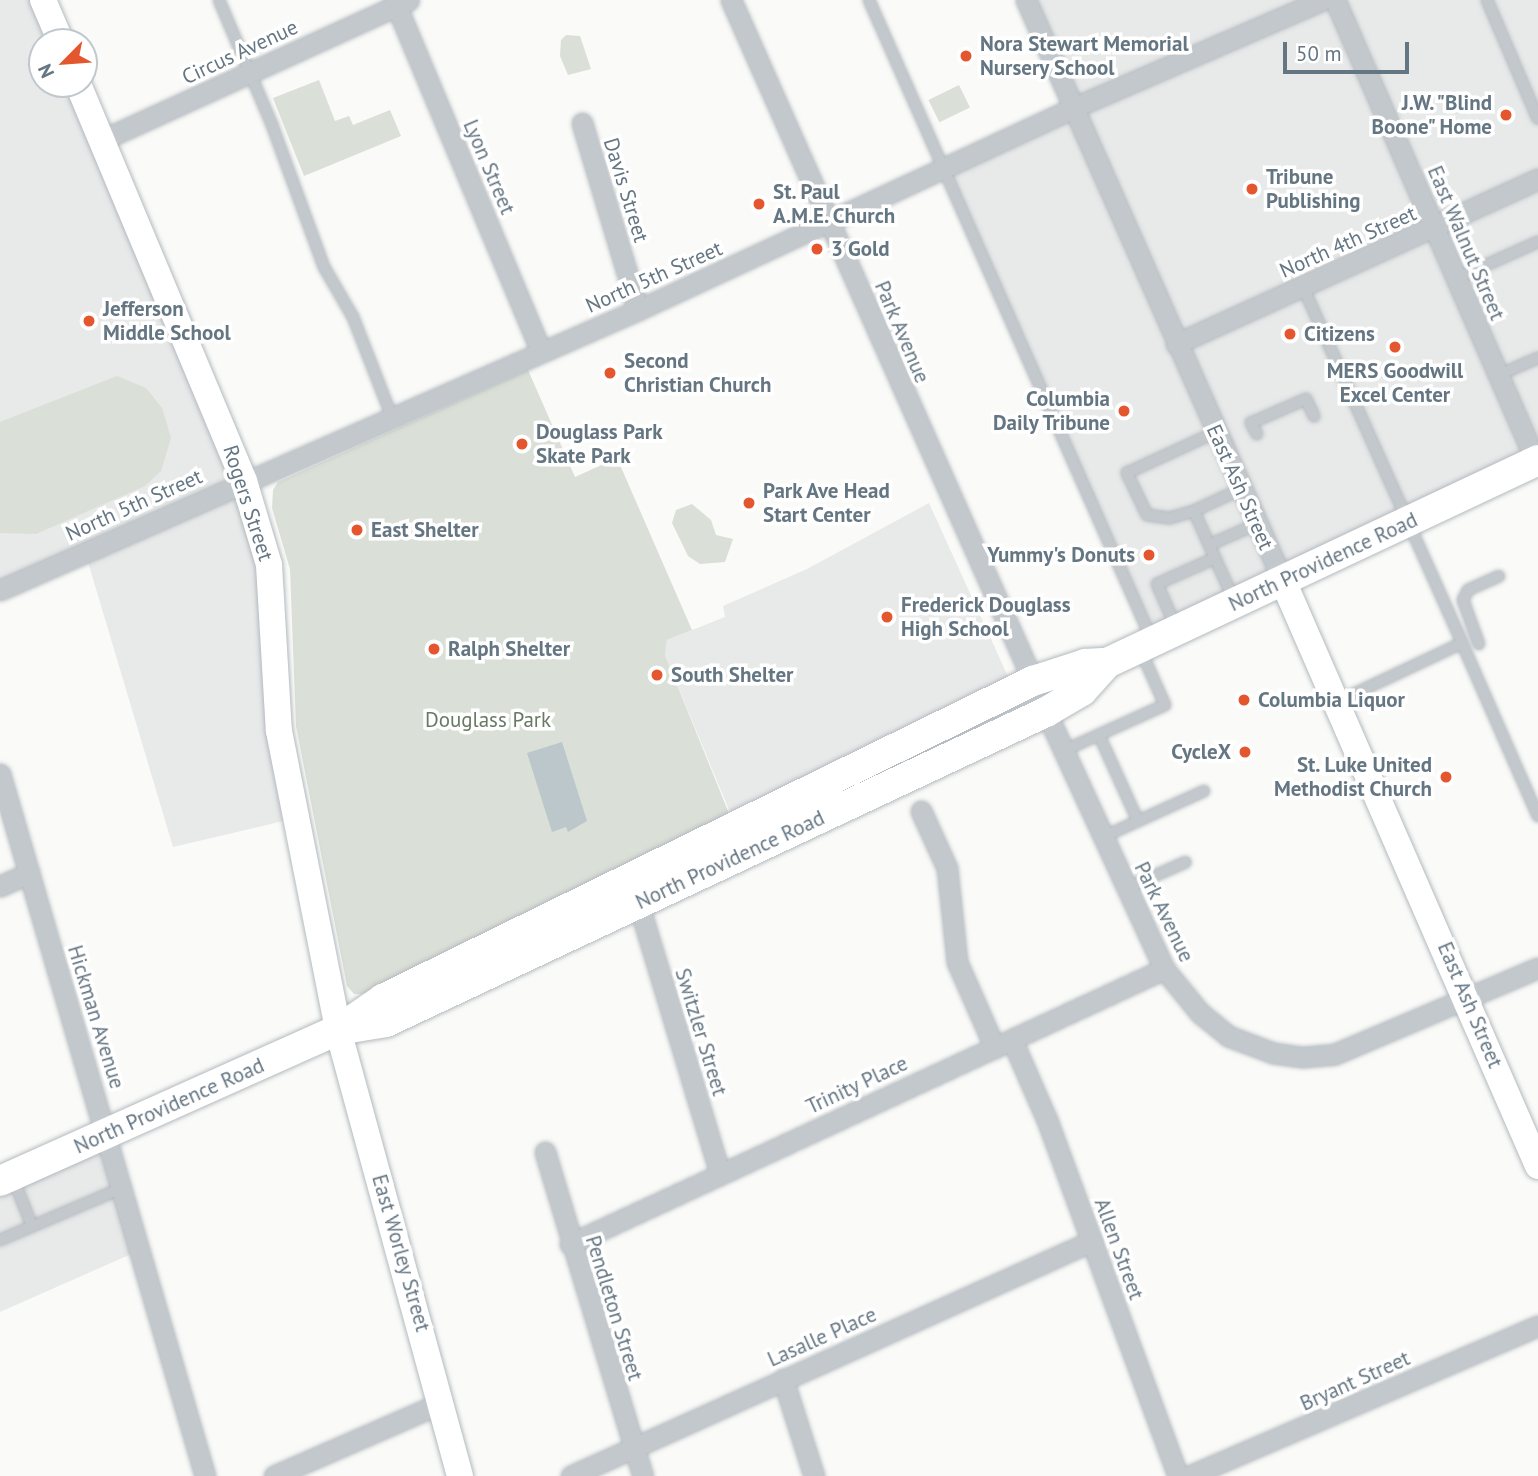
<!DOCTYPE html>
<html>
<head>
<meta charset="utf-8">
<style>
	body { margin:0 }
	#map { position:relative; width:1538px; height:1476px; overflow:hidden; background:#fafaf8; font-family:"PT Sans",sans-serif }
	div>[style] { position:absolute }
	.built>* { inset:0; background:#e8e9e9 }
	.green>* { inset:0; background:#dadfd7; transform-origin:0 0 }
	.water>* { inset:0; background:#bbc7cb }
	.roads { filter:drop-shadow(0 0 2px #b3babf) drop-shadow(0 0 2px #b3babf) }
	.lane>* { height:10px; margin:-5px; padding:0 5px; transform-origin:5px; border-radius:5px; background:#c3c8cc }
	.street>* { height:19px; margin:-9.5px; padding:0 9.5px; transform-origin:9.5px; border-radius:9.5px; background:#c3c8cc }
	.secondary>* { height:26px; margin:-13px; padding:0 13px; transform-origin:13px; border-radius:13px; background:#fff }
	.primary>* { height:30px; margin:-15px; padding:0 15px; transform-origin:15px; border-radius:15px; background:#fff }
	.dots>* { width:19px; height:19px; translate:-50% -50%; box-sizing:border-box; border:4px solid #fff; border-radius:50% }
	span { translate:-50% -50%; white-space:nowrap; text-align:center; line-height:1.15; -webkit-text-stroke:7px #fff; paint-order:stroke }
	.poi-label { font-size:21px; color:#657683; font-weight:700 }
	.left { translate:0 -50%; text-align:left }
	.right { translate:-100% -50%; text-align:right }
	.street-label { font-size:21px; color:#657683 }
	.park-label { font-size:21px; color:#687a64 }
	.north { position:absolute; left:28px; top:28px; width:70px; height:70px; box-sizing:border-box; background:#fff; border:2px solid #c1c8cd; border-radius:50%; rotate:245deg; font-size:19px; font-weight:700; line-height:28px; text-align:center; color:#657683 }
	.north::after { content:''; display:block; margin:auto; width:24px; height:32px; background:#e4572e; clip-path:polygon(50% 0,100% 100%,50% 72%,0 100%) }
	.scale { position:absolute; left:1283px; top:42px; width:126px; height:32px; box-sizing:border-box; border:4px solid #657683; border-top:0; padding-left:9px; font-size:21px; line-height:24px; white-space:nowrap; color:#657683; -webkit-text-stroke:5px #fff; paint-order:stroke }
</style>
</head>
<body>
<div id="map">
	<div class="built">
		<i style="clip-path:polygon(0 0,43px 0,61px 42px,42px 42px,42px 84px,78px 84px,244px 481px,296px 818px,173px 847px,85px 552px,0 584px)"></i>
		<i style="clip-path:polygon(1026px 0,1538px 0,1538px 460px,1153px 642px,944px 171px,1073px 108px)"></i>
		<i style="clip-path:polygon(929px 503px,1021px 705px,741px 839px,665px 655px,667px 640px,725px 617px,723px 606px,807px 569px)"></i>
		<i style="clip-path:polygon(106px 1134px,138px 1251px,0 1312px,0 1179px)"></i>
	</div>
	<div class="green">
		<i style="clip-path:polygon(566px 35px,580px 36px,591px 69px,568px 75px,560px 56px,561px 40px)"></i>
		<i style="clip-path:polygon(319px 80px,335px 121px,349px 116px,353px 125px,390px 110px,401px 136px,304px 176px,273px 98px)"></i>
		<i style="left:959px;top:85px;width:25px;height:34px;rotate:64deg"></i>
		<i style="clip-path:polygon(528px 370px,575px 477px,617px 458px,692px 630px,667px 640px,665px 655px,730px 816px,362px 994px,354px 994px,347px 986px,296px 726px,290px 569px,272px 508px,273px 490px,278px 482px)"></i>
		<i style="clip-path:polygon(117px 376px,146px 388px,162px 408px,171px 438px,161px 471px,145px 486px,36px 534px,0 533px,0 422px)"></i>
		<i style="clip-path:polygon(692px 504px,711px 520px,716px 535px,733px 539px,725px 562px,700px 564px,688px 556px,672px 523px,676px 510px)"></i>
	</div>
	<div class="water">
		<i style="clip-path:polygon(562px 742px,587px 821px,568px 832px,566px 827px,552px 832px,527px 753px)"></i>
	</div>
	<div class="roads">
		<div class="lane">
			<i style="left:219px;top:0;width:136px;rotate:67deg"></i>
			<i style="left:272px;top:125px;width:151px;rotate:69.9deg"></i>
			<i style="left:324px;top:267px;width:58px;rotate:59.9deg"></i>
			<i style="left:353px;top:317px;width:107px;rotate:68.7deg"></i>
			<i style="left:869px;top:0;width:700px;rotate:66.15deg"></i>
			<i style="left:1487px;top:0;width:129px;rotate:66.8deg"></i>
			<i style="left:1457px;top:278px;width:89px;rotate:-24deg"></i>
			<i style="left:1303px;top:287px;width:390px;rotate:65.9deg"></i>
			<i style="left:1499px;top:375px;width:43px;rotate:-23.6deg"></i>
			<i style="left:1257px;top:434px;width:13px;rotate:-119deg"></i>
			<i style="left:1251px;top:423px;width:60px;rotate:-23.6deg"></i>
			<i style="left:1306px;top:399px;width:19px;rotate:65deg"></i>
			<i style="left:1194px;top:511px;width:26px;rotate:164deg"></i>
			<i style="left:1169px;top:518px;width:22px;rotate:-172deg"></i>
			<i style="left:1147px;top:515px;width:47px;rotate:-115.5deg"></i>
			<i style="left:1127px;top:473px;width:98px;rotate:-24.7deg"></i>
			<i style="left:1209px;top:545px;width:52px;rotate:-23.6deg"></i>
			<i style="left:1215px;top:558px;width:51px;rotate:-114.1deg"></i>
			<i style="left:1194px;top:511px;width:52px;rotate:-25.1deg"></i>
			<i style="left:1176px;top:627px;width:47px;rotate:-113.8deg"></i>
			<i style="left:1157px;top:584px;width:64px;rotate:-24.1deg"></i>
			<i style="left:1215px;top:558px;width:46px;rotate:65.7deg"></i>
			<i style="left:1479px;top:644px;width:47px;rotate:-110deg"></i>
			<i style="left:1463px;top:600px;width:11px;rotate:-63deg"></i>
			<i style="left:1468px;top:590px;width:34px;rotate:-24deg"></i>
			<i style="left:1339px;top:701px;width:136px;rotate:-25.2deg"></i>
			<i style="left:1462px;top:643px;width:189px;rotate:66.3deg"></i>
			<i style="left:1099px;top:735px;width:94px;rotate:65.6deg"></i>
			<i style="left:1063px;top:751px;width:112px;rotate:-24.3deg"></i>
			<i style="left:1165px;top:705px;width:59px;rotate:-114deg"></i>
			<i style="left:1103px;top:837px;width:111px;rotate:-24.5deg"></i>
			<i style="left:1127px;top:888px;width:64px;rotate:-23.8deg"></i>
			<i style="left:13px;top:1178px;width:52px;rotate:68.4deg"></i>
			<i style="left:0;top:1240px;width:133px;rotate:-23.1deg"></i>
		</div>
		<div class="street">
			<i style="left:394px;top:0;width:381px;rotate:67.3deg"></i>
			<i style="left:731px;top:0;width:745px;rotate:66.08deg"></i>
			<i style="left:1026px;top:0;width:635px;rotate:66.14deg"></i>
			<i style="left:1335px;top:0;width:508px;rotate:66.46deg"></i>
			<i style="left:582px;top:123px;width:195px;rotate:73.3deg"></i>
			<i style="left:102px;top:140px;width:337px;rotate:-24.5deg"></i>
			<i style="left:1176px;top:344px;width:398px;rotate:-24.5deg"></i>
			<i style="left:0;top:590px;width:697px;rotate:-23.7deg"></i>
			<i style="left:638px;top:310px;width:480px;rotate:-24.9deg"></i>
			<i style="left:1073px;top:108px;width:271px;rotate:-23.4deg"></i>
			<i style="left:1046px;top:712px;width:283px;rotate:65.3deg"></i>
			<i style="left:1164px;top:969px;width:57px;rotate:50.7deg"></i>
			<i style="left:1200px;top:1013px;width:36px;rotate:39deg"></i>
			<i style="left:1228px;top:1036px;width:48px;rotate:20.7deg"></i>
			<i style="left:1273px;top:1053px;width:30px;rotate:8deg"></i>
			<i style="left:1303px;top:1057px;width:32px;rotate:-5deg"></i>
			<i style="left:1335px;top:1054px;width:220px;rotate:-23deg"></i>
			<i style="left:0;top:774px;width:731px;rotate:73.72deg"></i>
			<i style="left:921px;top:811px;width:63px;rotate:65.5deg"></i>
			<i style="left:947px;top:868px;width:95px;rotate:83.9deg"></i>
			<i style="left:957px;top:962px;width:94px;rotate:66.2deg"></i>
			<i style="left:0;top:886px;width:32px;rotate:-24deg"></i>
			<i style="left:638px;top:902px;width:284px;rotate:73.2deg"></i>
			<i style="left:1012px;top:1040px;width:87px;rotate:66.4deg"></i>
			<i style="left:1047px;top:1120px;width:379px;rotate:69.8deg"></i>
			<i style="left:545px;top:1152px;width:338px;rotate:73.2deg"></i>
			<i style="left:570px;top:1244px;width:655px;rotate:-24.84deg"></i>
			<i style="left:783px;top:1379px;width:102px;rotate:72.3deg"></i>
			<i style="left:274px;top:1476px;width:184px;rotate:-23.6deg"></i>
			<i style="left:571px;top:1476px;width:572px;rotate:-24.28deg"></i>
			<i style="left:1189px;top:1476px;width:380px;rotate:-23.3deg"></i>
		</div>
		<div class="secondary">
			<i style="left:43px;top:0;width:46px;rotate:66.8deg"></i>
			<i style="left:78px;top:84px;width:430px;rotate:67.3deg"></i>
			<i style="left:244px;top:481px;width:88px;rotate:73.4deg"></i>
			<i style="left:269px;top:565px;width:166px;rotate:86.6deg"></i>
			<i style="left:279px;top:731px;width:305px;rotate:78.8deg"></i>
			<i style="left:338px;top:1030px;width:462px;rotate:74.7deg"></i>
			<i style="left:1283px;top:581px;width:638px;rotate:66.45deg"></i>
		</div>
		<div class="primary">
			<i style="left:338px;top:1030px;width:49px;rotate:-9.5deg"></i>
			<i style="left:386px;top:1022px;width:729px;rotate:-25.16deg"></i>
			<i style="left:1046px;top:712px;width:42px;rotate:-30.3deg"></i>
			<i style="left:1082px;top:691px;width:38px;rotate:-48deg"></i>
			<i style="left:1107px;top:663px;width:476px;rotate:-25.2deg"></i>
			<i style="left:0;top:1181px;width:370px;rotate:-24.1deg"></i>
			<i style="left:338px;top:1030px;width:55px;rotate:-34.6deg"></i>
			<i style="left:383px;top:999px;width:724px;rotate:-26.07deg"></i>
			<i style="left:1033px;top:681px;width:55px;rotate:-18.1deg"></i>
			<i style="left:1085px;top:664px;width:22px;rotate:-3deg"></i>
		</div>
	</div>
	<div class="dots">
		<i style="left:966px;top:56px;background:#e4572e"></i>
		<i style="left:1506px;top:115px;background:#e4572e"></i>
		<i style="left:1252px;top:189px;background:#e4572e"></i>
		<i style="left:759px;top:204px;background:#e4572e"></i>
		<i style="left:817px;top:249px;background:#e4572e"></i>
		<i style="left:89px;top:321px;background:#e4572e"></i>
		<i style="left:1290px;top:334px;background:#e4572e"></i>
		<i style="left:1395px;top:347px;background:#e4572e"></i>
		<i style="left:610px;top:373px;background:#e4572e"></i>
		<i style="left:1124px;top:411px;background:#e4572e"></i>
		<i style="left:522px;top:444px;background:#e4572e"></i>
		<i style="left:749px;top:503px;background:#e4572e"></i>
		<i style="left:357px;top:530px;background:#e4572e"></i>
		<i style="left:1149px;top:555px;background:#e4572e"></i>
		<i style="left:887px;top:617px;background:#e4572e"></i>
		<i style="left:434px;top:649px;background:#e4572e"></i>
		<i style="left:657px;top:675px;background:#e4572e"></i>
		<i style="left:1244px;top:700px;background:#e4572e"></i>
		<i style="left:1245px;top:752px;background:#e4572e"></i>
		<i style="left:1446px;top:777px;background:#e4572e"></i>
	</div>
	<div class="poi-label">
		<span class="left" style="left:980px;top:56px">Nora Stewart Memorial<br>Nursery School</span>
		<span class="right" style="left:1492px;top:115px">J.W. "Blind<br>Boone" Home</span>
		<span class="left" style="left:1266px;top:189px">Tribune<br>Publishing</span>
		<span class="left" style="left:773px;top:204px">St. Paul<br>A.M.E. Church</span>
		<span class="left" style="left:831px;top:249px">3 Gold</span>
		<span class="left" style="left:103px;top:321px">Jefferson<br>Middle School</span>
		<span class="left" style="left:1304px;top:334px">Citizens</span>
		<span class="left" style="left:624px;top:373px">Second<br>Christian Church</span>
		<span style="left:1395px;top:383px">MERS Goodwill<br>Excel Center</span>
		<span class="right" style="left:1110px;top:411px">Columbia<br>Daily Tribune</span>
		<span class="left" style="left:536px;top:444px">Douglass Park<br>Skate Park</span>
		<span class="left" style="left:763px;top:503px">Park Ave Head<br>Start Center</span>
		<span class="left" style="left:371px;top:530px">East Shelter</span>
		<span class="right" style="left:1135px;top:555px">Yummy's Donuts</span>
		<span class="left" style="left:901px;top:617px">Frederick Douglass<br>High School</span>
		<span class="left" style="left:448px;top:649px">Ralph Shelter</span>
		<span class="left" style="left:671px;top:675px">South Shelter</span>
		<span class="left" style="left:1258px;top:700px">Columbia Liquor</span>
		<span class="right" style="left:1231px;top:752px">CycleX</span>
		<span class="right" style="left:1432px;top:777px">St. Luke United<br>Methodist Church</span>
	</div>
	<div class="street-label">
		<span style="left:240px;top:52px;rotate:-25deg">Circus Avenue</span>
		<span style="left:489px;top:167px;rotate:67deg">Lyon Street</span>
		<span style="left:626px;top:190px;rotate:73deg">Davis Street</span>
		<span style="left:1348px;top:242px;rotate:-24deg">North 4th Street</span>
		<span style="left:1466px;top:243px;rotate:67deg">East Walnut Street</span>
		<span style="left:654px;top:277px;rotate:-24deg">North 5th Street</span>
		<span style="left:902px;top:332px;rotate:67deg">Park Avenue</span>
		<span style="left:1240px;top:487px;rotate:66deg">East Ash Street</span>
		<span style="left:248px;top:503px;rotate:72deg">Rogers Street</span>
		<span style="left:134px;top:505px;rotate:-24deg">North 5th Street</span>
		<span style="left:1323px;top:562px;rotate:-25deg">North Providence Road</span>
		<span style="left:730px;top:860px;rotate:-25deg">North Providence Road</span>
		<span style="left:1164px;top:912px;rotate:64deg">Park Avenue</span>
		<span style="left:1470px;top:1005px;rotate:67deg">East Ash Street</span>
		<span style="left:96px;top:1017px;rotate:73deg">Hickman Avenue</span>
		<span style="left:701px;top:1032px;rotate:73deg">Switzler Street</span>
		<span style="left:857px;top:1085px;rotate:-25deg">Trinity Place</span>
		<span style="left:169px;top:1106px;rotate:-24deg">North Providence Road</span>
		<span style="left:1119px;top:1249px;rotate:70deg">Allen Street</span>
		<span style="left:401px;top:1253px;rotate:74deg">East Worley Street</span>
		<span style="left:614px;top:1308px;rotate:73deg">Pendleton Street</span>
		<span style="left:822px;top:1337px;rotate:-24deg">Lasalle Place</span>
		<span style="left:1355px;top:1381px;rotate:-24deg">Bryant Street</span>
	</div>
	<div class="park-label">
		<span style="left:488px;top:720px">Douglass Park</span>
	</div>
	<div class="north">N</div>
	<div class="scale">50 m</div>
</div>
</body>
</html>
